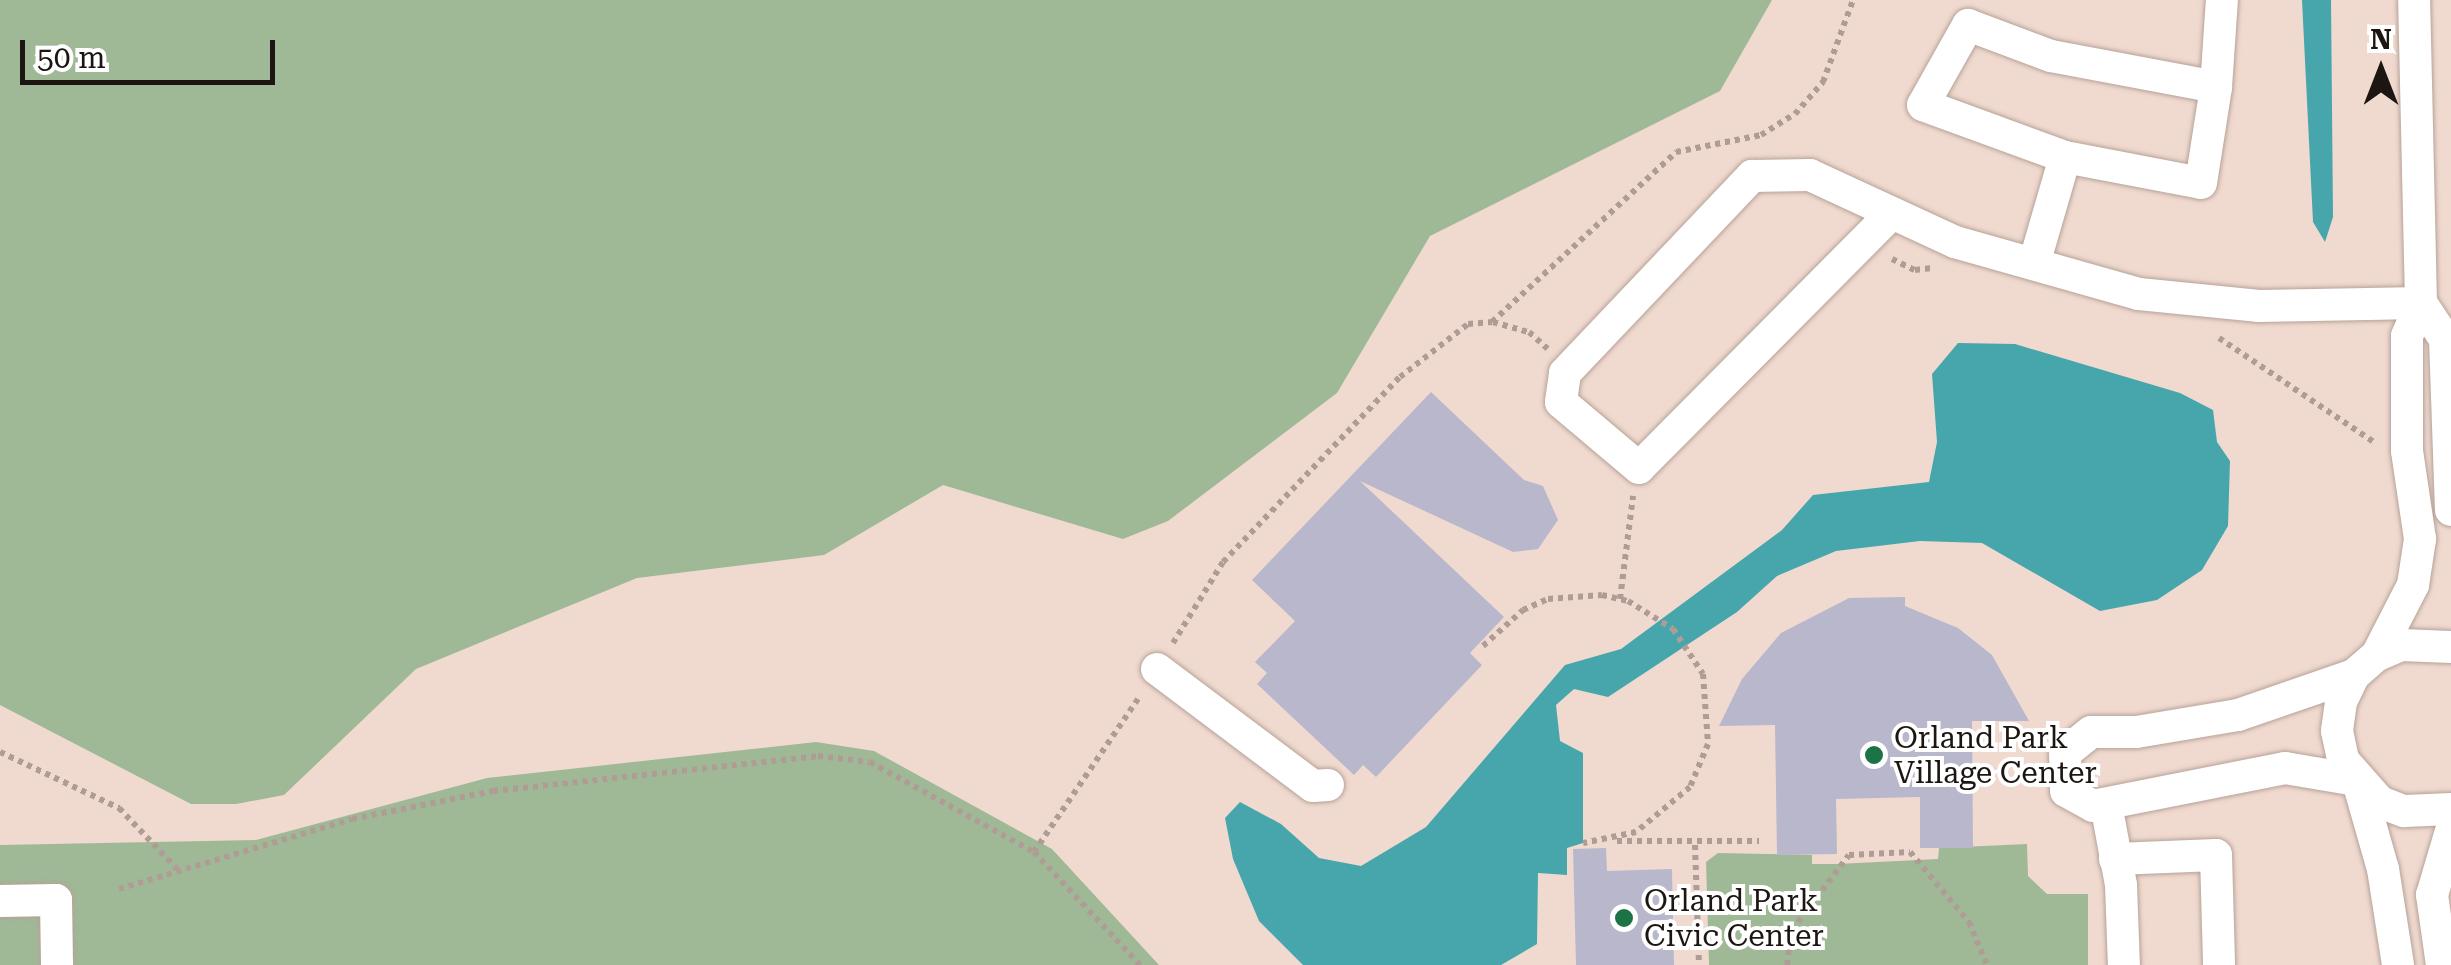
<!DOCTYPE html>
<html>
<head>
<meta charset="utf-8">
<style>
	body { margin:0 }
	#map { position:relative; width:2451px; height:965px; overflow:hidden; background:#f0dacf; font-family:"Roboto Serif",serif }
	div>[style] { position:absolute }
	.green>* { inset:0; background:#9fb997 }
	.water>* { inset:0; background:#47a5ac }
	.building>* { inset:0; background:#b9b7cb }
	.path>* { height:6px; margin-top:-3px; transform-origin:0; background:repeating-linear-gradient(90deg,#af9d95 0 5px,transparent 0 10px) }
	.roads { filter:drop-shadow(0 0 2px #b7a298) drop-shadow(0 0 2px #b7a298) }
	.minor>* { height:32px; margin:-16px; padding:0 16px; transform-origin:16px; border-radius:16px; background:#fff }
	.dots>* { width:28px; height:28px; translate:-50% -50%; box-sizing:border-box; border:5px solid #fff; border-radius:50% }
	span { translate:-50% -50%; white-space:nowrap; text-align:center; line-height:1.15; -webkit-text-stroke:8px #fff; paint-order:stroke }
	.poi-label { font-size:30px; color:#1c1511 }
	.left { translate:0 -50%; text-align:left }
	.north { position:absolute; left:2331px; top:20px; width:100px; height:100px; -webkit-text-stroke:8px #fff; paint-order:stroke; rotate:0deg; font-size:28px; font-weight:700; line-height:40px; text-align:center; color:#1c1511 }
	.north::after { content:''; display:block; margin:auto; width:35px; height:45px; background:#1c1511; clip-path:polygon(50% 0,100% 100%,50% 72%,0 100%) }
	.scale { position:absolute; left:20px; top:40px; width:255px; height:45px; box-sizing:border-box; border:5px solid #1c1511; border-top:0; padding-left:12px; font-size:30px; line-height:35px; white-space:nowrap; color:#1c1511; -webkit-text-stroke:8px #fff; paint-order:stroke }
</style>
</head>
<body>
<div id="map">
	<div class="green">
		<i style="clip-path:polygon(0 0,1772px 0,1720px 91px,1430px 236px,1337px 393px,1168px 521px,1123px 539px,943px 485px,824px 555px,637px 578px,416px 669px,284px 795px,236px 804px,191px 804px,0 705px)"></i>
		<i style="clip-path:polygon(816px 742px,874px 751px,1052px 849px,1159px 965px,0 965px,0 845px,256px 840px,487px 778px)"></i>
		<i style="clip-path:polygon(2027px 844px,2028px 876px,2047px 894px,2088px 894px,2088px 965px,1709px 965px,1706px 862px,1718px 853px,1812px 855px,1812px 864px,1837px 864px,1938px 859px,1939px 848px)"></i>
	</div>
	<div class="water">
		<i style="clip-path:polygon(2302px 0,2331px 0,2333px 217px,2325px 242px,2313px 222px)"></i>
		<i style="clip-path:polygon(1958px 343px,2015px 344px,2180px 393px,2213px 410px,2217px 442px,2230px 461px,2228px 526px,2202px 570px,2157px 600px,2100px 611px,1982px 543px,1920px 541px,1836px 551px,1777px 576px,1737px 612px,1608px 697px,1574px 689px,1556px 705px,1560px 741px,1583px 753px,1583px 843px,1567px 848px,1567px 875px,1538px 873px,1537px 944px,1501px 965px,1303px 965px,1259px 921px,1233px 859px,1225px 818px,1240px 802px,1281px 824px,1319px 858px,1361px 866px,1426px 827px,1565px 665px,1621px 649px,1782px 530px,1813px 495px,1929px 482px,1937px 442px,1932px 374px)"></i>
	</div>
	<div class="building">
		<i style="clip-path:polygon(1431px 392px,1524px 480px,1543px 486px,1558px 520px,1538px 549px,1513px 552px,1360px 481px,1504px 617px,1470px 653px,1482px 665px,1376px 777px,1363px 765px,1354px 775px,1257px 684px,1267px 673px,1255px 662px,1295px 621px,1252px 580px)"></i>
		<i style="clip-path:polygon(1905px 597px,1905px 606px,1958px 628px,1992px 655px,2029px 721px,1972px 721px,1973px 848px,1920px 848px,1920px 797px,1836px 799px,1837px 854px,1777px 855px,1775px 725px,1719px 726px,1742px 679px,1781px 633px,1849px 598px)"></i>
		<i style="clip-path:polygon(1606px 848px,1607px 871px,1672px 869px,1674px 965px,1576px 965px,1573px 849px)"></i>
	</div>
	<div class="path">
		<i style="left:1892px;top:259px;width:25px;rotate:26deg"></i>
		<i style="left:1915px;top:270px;width:17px;rotate:-7deg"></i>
		<i style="left:1493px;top:322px;width:37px;rotate:16deg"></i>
		<i style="left:1529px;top:332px;width:25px;rotate:42deg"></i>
		<i style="left:2219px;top:338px;width:187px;rotate:33.9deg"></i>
		<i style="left:1620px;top:599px;width:104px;rotate:-82.8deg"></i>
		<i style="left:1173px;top:643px;width:95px;rotate:-58.3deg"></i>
		<i style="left:1223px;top:562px;width:256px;rotate:-46.3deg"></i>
		<i style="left:1400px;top:377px;width:86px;rotate:-37.9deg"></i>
		<i style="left:1468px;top:324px;width:24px;rotate:-5deg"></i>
		<i style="left:1492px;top:322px;width:251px;rotate:-42.7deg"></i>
		<i style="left:1676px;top:152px;width:87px;rotate:-11.3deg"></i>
		<i style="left:1761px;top:135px;width:40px;rotate:-32deg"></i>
		<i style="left:1795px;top:114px;width:43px;rotate:-48.8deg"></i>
		<i style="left:1823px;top:82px;width:87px;rotate:-69.9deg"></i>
		<i style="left:1483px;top:646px;width:54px;rotate:-42deg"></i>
		<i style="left:1523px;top:610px;width:27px;rotate:-24deg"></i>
		<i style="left:1548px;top:599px;width:54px;rotate:-4.2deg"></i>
		<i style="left:1602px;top:595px;width:27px;rotate:13deg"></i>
		<i style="left:1628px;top:601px;width:53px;rotate:31.9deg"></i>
		<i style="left:1673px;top:629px;width:54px;rotate:56.3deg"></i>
		<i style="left:1703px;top:674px;width:70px;rotate:85.9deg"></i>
		<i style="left:1708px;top:744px;width:47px;rotate:112.7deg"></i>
		<i style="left:1690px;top:787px;width:70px;rotate:140.2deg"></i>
		<i style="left:1636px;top:832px;width:54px;rotate:168.3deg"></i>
		<i style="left:0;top:752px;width:132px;rotate:25.2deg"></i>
		<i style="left:119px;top:808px;width:84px;rotate:46.4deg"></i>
		<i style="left:1617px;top:841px;width:142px"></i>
		<i style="left:1695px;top:845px;width:120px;rotate:88.1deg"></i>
		<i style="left:1034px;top:852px;width:189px;rotate:-55.8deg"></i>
		<i style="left:119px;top:889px;width:243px;rotate:-16.7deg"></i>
		<i style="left:352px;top:819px;width:144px;rotate:-11.2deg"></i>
		<i style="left:493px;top:791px;width:327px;rotate:-6.1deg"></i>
		<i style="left:818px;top:756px;width:52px;rotate:6.6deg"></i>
		<i style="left:870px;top:762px;width:187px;rotate:28.8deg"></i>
		<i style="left:1034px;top:852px;width:155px;rotate:46.8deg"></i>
		<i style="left:1787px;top:965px;width:35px;rotate:-82deg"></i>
		<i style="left:1792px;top:930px;width:94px;rotate:-52.8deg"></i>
		<i style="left:1849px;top:855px;width:61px;rotate:-2.8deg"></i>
		<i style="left:1910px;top:852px;width:92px;rotate:49.9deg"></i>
		<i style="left:1969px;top:922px;width:47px;rotate:67.3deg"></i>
	</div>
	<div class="roads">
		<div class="minor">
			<i style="left:2065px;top:157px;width:138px;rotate:10.8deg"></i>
			<i style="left:2201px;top:183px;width:97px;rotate:-81.1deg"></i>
			<i style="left:1892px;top:213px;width:359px;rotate:134.8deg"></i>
			<i style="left:1639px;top:468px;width:102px;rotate:-139.8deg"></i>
			<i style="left:1561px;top:402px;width:29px;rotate:-82deg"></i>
			<i style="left:1565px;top:373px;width:272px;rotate:-46.5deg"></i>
			<i style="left:1752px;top:176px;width:58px;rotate:-1deg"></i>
			<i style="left:1810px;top:175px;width:160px;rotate:24.8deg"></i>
			<i style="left:1955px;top:242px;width:191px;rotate:15.8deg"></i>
			<i style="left:2139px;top:294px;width:121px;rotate:5.7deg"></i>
			<i style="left:2259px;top:306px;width:162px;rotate:-1.1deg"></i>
			<i style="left:2034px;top:264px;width:111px;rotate:-73.8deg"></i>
			<i style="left:2065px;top:157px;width:151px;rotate:-159.9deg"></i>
			<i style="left:1923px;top:105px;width:92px;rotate:-60.6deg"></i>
			<i style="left:1968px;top:25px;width:89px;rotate:20.5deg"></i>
			<i style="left:2051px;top:56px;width:168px;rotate:10.6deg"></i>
			<i style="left:2216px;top:87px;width:87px;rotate:-86.1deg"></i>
			<i style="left:2421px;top:303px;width:43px;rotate:56.3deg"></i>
			<i style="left:2445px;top:339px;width:171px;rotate:88deg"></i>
			<i style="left:2451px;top:647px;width:50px;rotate:-177.7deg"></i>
			<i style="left:2401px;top:645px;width:26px;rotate:157deg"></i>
			<i style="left:2377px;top:655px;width:30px;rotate:139deg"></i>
			<i style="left:2354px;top:675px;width:30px;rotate:116deg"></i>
			<i style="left:2341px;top:702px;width:29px;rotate:98deg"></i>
			<i style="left:2337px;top:731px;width:30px;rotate:78deg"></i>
			<i style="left:2343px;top:760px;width:56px;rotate:48.6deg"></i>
			<i style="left:2380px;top:802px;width:26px;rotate:21deg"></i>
			<i style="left:2404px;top:811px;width:47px;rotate:-2.4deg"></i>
			<i style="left:2377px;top:655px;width:79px;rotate:-62.8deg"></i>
			<i style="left:2413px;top:585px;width:47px;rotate:-81.3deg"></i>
			<i style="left:2420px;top:539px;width:89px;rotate:-98.4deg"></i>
			<i style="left:2407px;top:451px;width:115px;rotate:-90deg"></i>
			<i style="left:2407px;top:336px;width:36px;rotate:-67deg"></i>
			<i style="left:2421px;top:303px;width:303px;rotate:-91.3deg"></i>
			<i style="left:1157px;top:669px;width:195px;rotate:36.9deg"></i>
			<i style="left:1313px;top:786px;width:15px;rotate:-4deg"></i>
			<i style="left:2354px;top:675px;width:123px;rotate:161deg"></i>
			<i style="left:2238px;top:715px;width:103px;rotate:170.5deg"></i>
			<i style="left:2136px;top:732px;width:45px;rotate:180deg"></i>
			<i style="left:2091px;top:732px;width:33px;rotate:141deg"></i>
			<i style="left:2065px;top:753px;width:38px;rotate:88deg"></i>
			<i style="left:2066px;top:791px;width:31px;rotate:29deg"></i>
			<i style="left:2093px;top:806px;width:196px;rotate:-11.2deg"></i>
			<i style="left:2285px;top:768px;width:72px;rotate:9.6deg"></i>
			<i style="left:2359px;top:785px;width:87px;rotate:74.1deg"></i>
			<i style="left:2383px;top:869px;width:97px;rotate:81.1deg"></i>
			<i style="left:2106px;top:804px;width:82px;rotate:79.5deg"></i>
			<i style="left:2121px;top:885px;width:80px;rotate:87.9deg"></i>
			<i style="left:2115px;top:859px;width:101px;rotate:-2.3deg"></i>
			<i style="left:2216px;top:855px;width:110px;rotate:88.4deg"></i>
			<i style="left:0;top:901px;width:56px;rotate:-1deg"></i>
			<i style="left:56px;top:900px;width:65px;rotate:89.1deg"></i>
			<i style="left:2442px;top:965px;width:71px;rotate:-98.1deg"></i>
			<i style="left:2432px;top:895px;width:67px;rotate:-73.5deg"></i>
		</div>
	</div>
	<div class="dots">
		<i style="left:1874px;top:755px;background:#1c7346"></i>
		<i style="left:1624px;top:918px;background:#1c7346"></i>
	</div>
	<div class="poi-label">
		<span class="left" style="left:1894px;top:755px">Orland Park<br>Village Center</span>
		<span class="left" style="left:1644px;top:918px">Orland Park<br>Civic Center</span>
	</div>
	<div class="north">N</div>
	<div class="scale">50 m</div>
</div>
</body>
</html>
